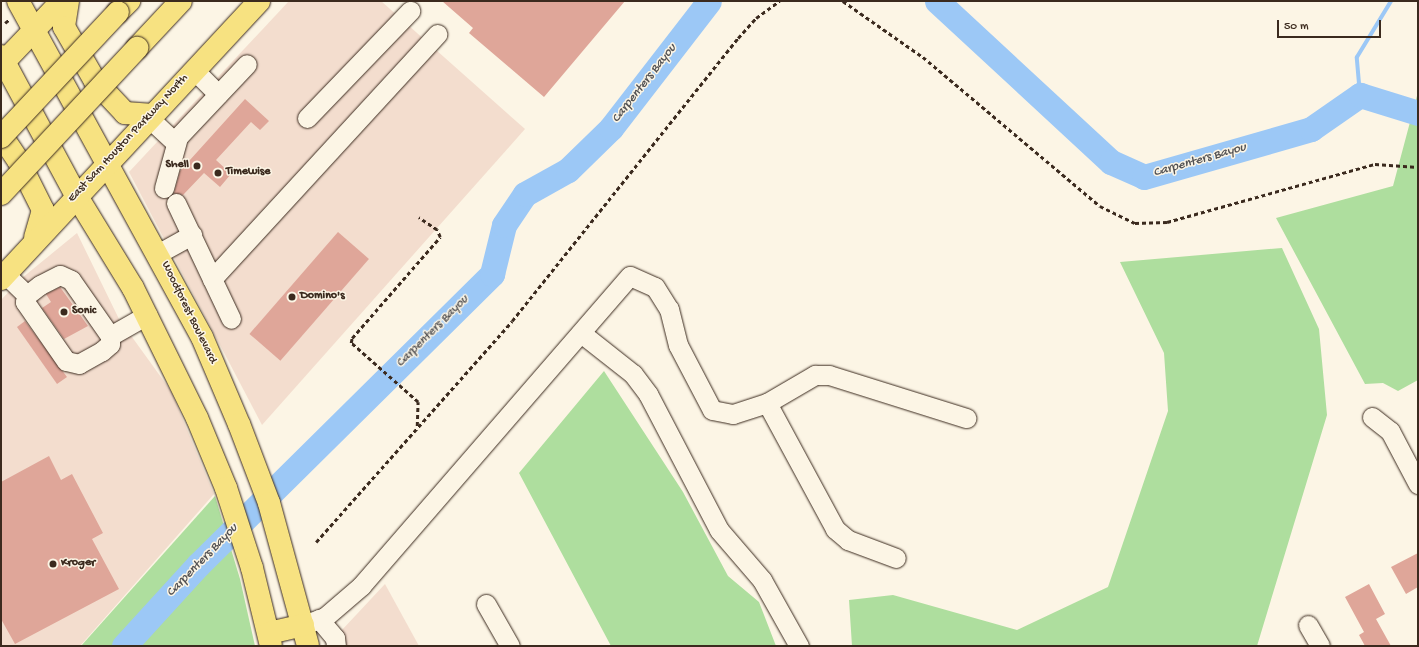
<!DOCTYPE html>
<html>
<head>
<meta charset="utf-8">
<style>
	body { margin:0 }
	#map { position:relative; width:1419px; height:647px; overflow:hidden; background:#fcf5e5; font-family:"Gochi Hand",sans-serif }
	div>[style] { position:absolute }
	.built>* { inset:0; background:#f3ddce }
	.green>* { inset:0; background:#aede9e }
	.stream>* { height:4px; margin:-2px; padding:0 2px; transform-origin:2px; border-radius:2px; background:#9cc8f6 }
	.river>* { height:25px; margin:-12.5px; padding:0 12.5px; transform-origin:12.5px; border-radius:12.5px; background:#9cc8f6 }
	.building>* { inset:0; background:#dfa699; transform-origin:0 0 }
	.path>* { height:2.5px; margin-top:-1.25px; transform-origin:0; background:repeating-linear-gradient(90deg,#3b2a1e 0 4px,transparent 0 7px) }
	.roads { filter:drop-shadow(0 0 1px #3b2a1e) drop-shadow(0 0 1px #3b2a1e) }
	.minor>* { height:19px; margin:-9.5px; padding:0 9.5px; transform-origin:9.5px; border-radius:9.5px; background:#fcf5e5 }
	.major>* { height:22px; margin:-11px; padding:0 11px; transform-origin:11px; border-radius:11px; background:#f7e281 }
	.highway>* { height:22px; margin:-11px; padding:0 11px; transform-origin:11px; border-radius:11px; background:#f7e281 }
	.bridges { filter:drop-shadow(0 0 1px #3b2a1e) drop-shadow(0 0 1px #3b2a1e) }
	.highway-bridge>* { height:22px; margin:-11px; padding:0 11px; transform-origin:11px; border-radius:11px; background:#f7e281 }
	.dots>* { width:11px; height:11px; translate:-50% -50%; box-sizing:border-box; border:2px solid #fcf5e5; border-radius:50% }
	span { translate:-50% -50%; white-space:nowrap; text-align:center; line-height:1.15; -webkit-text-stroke:3px #fcf5e5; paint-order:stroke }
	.street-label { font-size:12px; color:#3b2a1e }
	.poi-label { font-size:12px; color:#3b2a1e; font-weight:700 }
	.right { translate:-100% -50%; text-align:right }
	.left { translate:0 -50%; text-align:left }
	.water-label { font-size:13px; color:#535254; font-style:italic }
	.frame { position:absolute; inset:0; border:2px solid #3b2a1e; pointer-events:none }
	.scale { position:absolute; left:1277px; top:20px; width:104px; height:18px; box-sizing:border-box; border:2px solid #3b2a1e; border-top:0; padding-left:5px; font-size:12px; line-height:14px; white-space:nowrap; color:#3b2a1e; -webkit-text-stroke:3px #fcf5e5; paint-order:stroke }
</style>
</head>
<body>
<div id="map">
	<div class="built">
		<i style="clip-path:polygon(289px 1px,381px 1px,525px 129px,262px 425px,129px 172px)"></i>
		<i style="clip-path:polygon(77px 233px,119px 319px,171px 391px,214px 494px,80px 646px,1px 646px,1px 300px,22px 278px)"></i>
		<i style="clip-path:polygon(385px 584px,419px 646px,327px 646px)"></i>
	</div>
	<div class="green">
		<i style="clip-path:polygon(1418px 92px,1418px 380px,1398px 391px,1383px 383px,1365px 384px,1276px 218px,1393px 186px)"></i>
		<i style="clip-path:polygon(1282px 248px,1319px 329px,1327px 415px,1257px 646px,852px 646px,849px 600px,893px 595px,1017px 630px,1108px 587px,1168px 411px,1164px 353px,1120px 262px)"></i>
		<i style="clip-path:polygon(604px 371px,683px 492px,728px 576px,759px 602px,776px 646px,611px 646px,519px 473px)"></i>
		<i style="clip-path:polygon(215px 496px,240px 579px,255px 646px,81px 646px)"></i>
	</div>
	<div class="stream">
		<i style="left:1360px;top:95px;width:38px;rotate:-95deg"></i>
		<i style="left:1357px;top:57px;width:66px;rotate:-58.7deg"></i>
	</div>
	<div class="river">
		<i style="left:937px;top:1px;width:237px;rotate:42.8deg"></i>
		<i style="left:1111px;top:162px;width:36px;rotate:24deg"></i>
		<i style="left:1144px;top:177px;width:174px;rotate:-16deg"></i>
		<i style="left:1311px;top:129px;width:60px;rotate:-34.8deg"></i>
		<i style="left:1360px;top:95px;width:61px;rotate:17.2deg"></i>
		<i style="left:124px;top:646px;width:110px;rotate:-47.6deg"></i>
		<i style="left:198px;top:565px;width:414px;rotate:-44.7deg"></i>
		<i style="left:492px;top:274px;width:50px;rotate:-76.2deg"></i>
		<i style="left:504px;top:225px;width:37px;rotate:-56deg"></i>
		<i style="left:525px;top:194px;width:49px;rotate:-29.2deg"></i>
		<i style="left:568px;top:170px;width:60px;rotate:-44.3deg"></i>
		<i style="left:611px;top:128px;width:160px;rotate:-52.3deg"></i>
	</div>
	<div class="building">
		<i style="clip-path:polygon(442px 1px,625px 1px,544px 97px,469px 33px,473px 28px)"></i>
		<i style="clip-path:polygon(245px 99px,269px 121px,260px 130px,251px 122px,216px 160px,231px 174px,220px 187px,204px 173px,183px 195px,174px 193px,180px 171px)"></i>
		<i style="left:338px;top:232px;width:41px;height:135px;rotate:41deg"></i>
		<i style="clip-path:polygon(60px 287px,88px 326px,64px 339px,42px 308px,51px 302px,46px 294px)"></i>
		<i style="clip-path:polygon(25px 321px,67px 377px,57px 384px,17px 327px)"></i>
		<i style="clip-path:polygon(49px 456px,61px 480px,72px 474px,103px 533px,92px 539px,119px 589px,15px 644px,1px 619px,1px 482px)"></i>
		<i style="clip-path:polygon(1418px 553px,1418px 587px,1406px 594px,1391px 567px)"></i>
		<i style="clip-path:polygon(1369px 584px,1385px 614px,1376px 619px,1391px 646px,1365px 646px,1359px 635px,1364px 632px,1345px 597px)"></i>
	</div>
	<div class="path">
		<i style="left:843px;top:1px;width:98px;rotate:35deg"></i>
		<i style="left:923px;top:57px;width:231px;rotate:40.1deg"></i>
		<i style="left:1100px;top:206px;width:39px;rotate:26deg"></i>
		<i style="left:1135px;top:223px;width:32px;rotate:-2deg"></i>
		<i style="left:1167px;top:222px;width:216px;rotate:-15.6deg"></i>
		<i style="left:1375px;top:164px;width:43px;rotate:4deg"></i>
		<i style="left:5px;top:23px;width:6px;rotate:-39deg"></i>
		<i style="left:417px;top:426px;width:24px;rotate:-88deg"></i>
		<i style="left:418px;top:402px;width:89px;rotate:-138.6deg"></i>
		<i style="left:351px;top:343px;width:5px;rotate:-79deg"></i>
		<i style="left:352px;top:338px;width:134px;rotate:-48.9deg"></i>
		<i style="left:440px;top:237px;width:8px;rotate:-113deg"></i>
		<i style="left:437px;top:230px;width:22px;rotate:-146deg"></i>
		<i style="left:316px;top:542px;width:295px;rotate:-48.4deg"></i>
		<i style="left:512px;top:321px;width:362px;rotate:-51.4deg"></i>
		<i style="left:738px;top:38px;width:27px;rotate:-48deg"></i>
		<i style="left:756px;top:18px;width:29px;rotate:-36deg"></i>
	</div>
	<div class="roads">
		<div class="minor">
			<i style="left:194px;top:70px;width:34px;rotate:45deg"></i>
			<i style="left:307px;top:118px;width:149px;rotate:-46.1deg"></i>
			<i style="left:150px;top:119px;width:35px;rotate:43deg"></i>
			<i style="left:164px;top:188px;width:53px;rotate:-74.6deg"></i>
			<i style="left:178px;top:137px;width:100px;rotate:-46.6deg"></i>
			<i style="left:176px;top:203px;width:128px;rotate:64.6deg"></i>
			<i style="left:159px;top:253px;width:38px;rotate:-29deg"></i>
			<i style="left:5px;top:274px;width:30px;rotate:44deg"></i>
			<i style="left:60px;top:275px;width:12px;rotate:24deg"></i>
			<i style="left:71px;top:280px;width:68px;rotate:55.1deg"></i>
			<i style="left:110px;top:336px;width:8px;rotate:90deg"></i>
			<i style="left:110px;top:344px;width:11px;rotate:139deg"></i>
			<i style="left:102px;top:351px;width:26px;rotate:151deg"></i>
			<i style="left:79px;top:364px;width:13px;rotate:-167deg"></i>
			<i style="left:66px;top:361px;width:72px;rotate:-124.8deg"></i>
			<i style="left:25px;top:302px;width:7px;rotate:-74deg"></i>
			<i style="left:27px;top:295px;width:16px;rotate:-38deg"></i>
			<i style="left:40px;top:285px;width:22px;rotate:-27deg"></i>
			<i style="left:212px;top:279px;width:333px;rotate:-47.4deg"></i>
			<i style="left:581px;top:333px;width:66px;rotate:38.3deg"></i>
			<i style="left:633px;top:374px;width:25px;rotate:53deg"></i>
			<i style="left:648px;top:394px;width:153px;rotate:62.4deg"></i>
			<i style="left:719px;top:530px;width:66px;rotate:49.3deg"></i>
			<i style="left:762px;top:580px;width:76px;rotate:60.7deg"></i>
			<i style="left:110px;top:336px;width:43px;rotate:-29.6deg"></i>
			<i style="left:767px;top:403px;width:143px;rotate:61.6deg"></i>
			<i style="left:835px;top:529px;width:17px;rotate:40deg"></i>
			<i style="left:848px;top:540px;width:51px;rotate:20.6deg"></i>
			<i style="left:1372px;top:417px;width:23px;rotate:38deg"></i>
			<i style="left:1390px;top:431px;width:60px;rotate:62.2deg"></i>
			<i style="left:486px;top:604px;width:48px;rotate:60.3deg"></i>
			<i style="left:319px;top:619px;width:25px;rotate:50deg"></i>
			<i style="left:335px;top:638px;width:8px;rotate:83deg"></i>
			<i style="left:303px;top:625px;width:23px;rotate:-20deg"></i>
			<i style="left:325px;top:617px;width:48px;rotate:-40.7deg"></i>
			<i style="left:361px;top:586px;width:410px;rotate:-49.1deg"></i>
			<i style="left:630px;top:276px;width:27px;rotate:24deg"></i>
			<i style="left:655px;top:287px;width:26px;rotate:58deg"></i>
			<i style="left:669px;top:309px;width:37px;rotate:76deg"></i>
			<i style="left:678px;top:345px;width:73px;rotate:62.4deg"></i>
			<i style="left:712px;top:410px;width:21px;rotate:11deg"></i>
			<i style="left:733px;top:414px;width:36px;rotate:-18deg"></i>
			<i style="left:767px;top:403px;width:56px;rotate:-30.3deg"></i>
			<i style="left:815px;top:375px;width:14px"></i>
			<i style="left:829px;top:375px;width:144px;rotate:17.4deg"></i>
			<i style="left:1308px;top:625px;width:24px;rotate:60deg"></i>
		</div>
		<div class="major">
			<i style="left:18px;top:1px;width:383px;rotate:61.3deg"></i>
			<i style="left:202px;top:337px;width:95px;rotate:67deg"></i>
			<i style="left:239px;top:424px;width:85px;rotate:69.2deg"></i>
			<i style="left:269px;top:503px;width:148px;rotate:74.7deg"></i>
			<i style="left:68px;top:1px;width:26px;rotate:99deg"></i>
			<i style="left:64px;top:27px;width:62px;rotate:60.1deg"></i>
			<i style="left:95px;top:81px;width:44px;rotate:46.8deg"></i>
			<i style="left:125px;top:113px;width:28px;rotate:4deg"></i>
			<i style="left:1px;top:56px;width:158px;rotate:61.7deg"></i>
			<i style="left:76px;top:195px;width:109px;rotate:58.5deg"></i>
			<i style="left:133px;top:288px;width:145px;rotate:63.8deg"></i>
			<i style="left:197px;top:418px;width:76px;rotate:67.5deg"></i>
			<i style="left:226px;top:488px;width:84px;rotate:72deg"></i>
			<i style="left:252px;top:568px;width:80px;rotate:76.3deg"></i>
			<i style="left:1px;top:65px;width:88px;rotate:-46.4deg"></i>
			<i style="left:1px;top:135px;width:30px;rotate:56deg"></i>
			<i style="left:18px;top:160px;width:56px;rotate:63.4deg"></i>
			<i style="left:43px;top:210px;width:29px;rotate:106deg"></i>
			<i style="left:1px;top:279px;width:379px;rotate:-47.1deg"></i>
			<i style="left:269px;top:633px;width:35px;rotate:-13deg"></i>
		</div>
		<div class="highway">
			<i style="left:118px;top:12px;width:16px;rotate:-45deg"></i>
			<i style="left:137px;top:48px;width:64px;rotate:-46.9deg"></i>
		</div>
	</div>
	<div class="bridges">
		<div class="highway-bridge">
			<i style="left:1px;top:137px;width:171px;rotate:-46.9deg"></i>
			<i style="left:1px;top:194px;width:200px;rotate:-47deg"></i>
		</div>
	</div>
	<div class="dots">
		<i style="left:197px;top:166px;background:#3b2a1e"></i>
		<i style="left:218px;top:173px;background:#3b2a1e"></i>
		<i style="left:292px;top:297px;background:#3b2a1e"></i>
		<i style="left:64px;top:312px;background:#3b2a1e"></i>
		<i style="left:53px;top:564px;background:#3b2a1e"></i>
	</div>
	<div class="street-label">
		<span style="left:129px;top:139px;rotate:-47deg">East Sam Houston Parkway North</span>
		<span style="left:188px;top:313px;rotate:64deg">Woodforest Boulevard</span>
	</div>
	<div class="poi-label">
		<span class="right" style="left:189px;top:166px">Shell</span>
		<span class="left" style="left:226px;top:173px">Timewise</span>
		<span class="left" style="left:300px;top:297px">Domino's</span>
		<span class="left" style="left:72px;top:312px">Sonic</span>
		<span class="left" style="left:61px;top:564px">Kroger</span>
	</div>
	<div class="water-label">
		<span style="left:645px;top:84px;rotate:-52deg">Carpenters Bayou</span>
		<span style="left:1200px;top:161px;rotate:-16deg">Carpenters Bayou</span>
		<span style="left:433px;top:332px;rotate:-45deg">Carpenters Bayou</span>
		<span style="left:203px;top:561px;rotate:-46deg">Carpenters Bayou</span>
	</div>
	<div class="frame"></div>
	<div class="scale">50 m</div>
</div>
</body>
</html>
